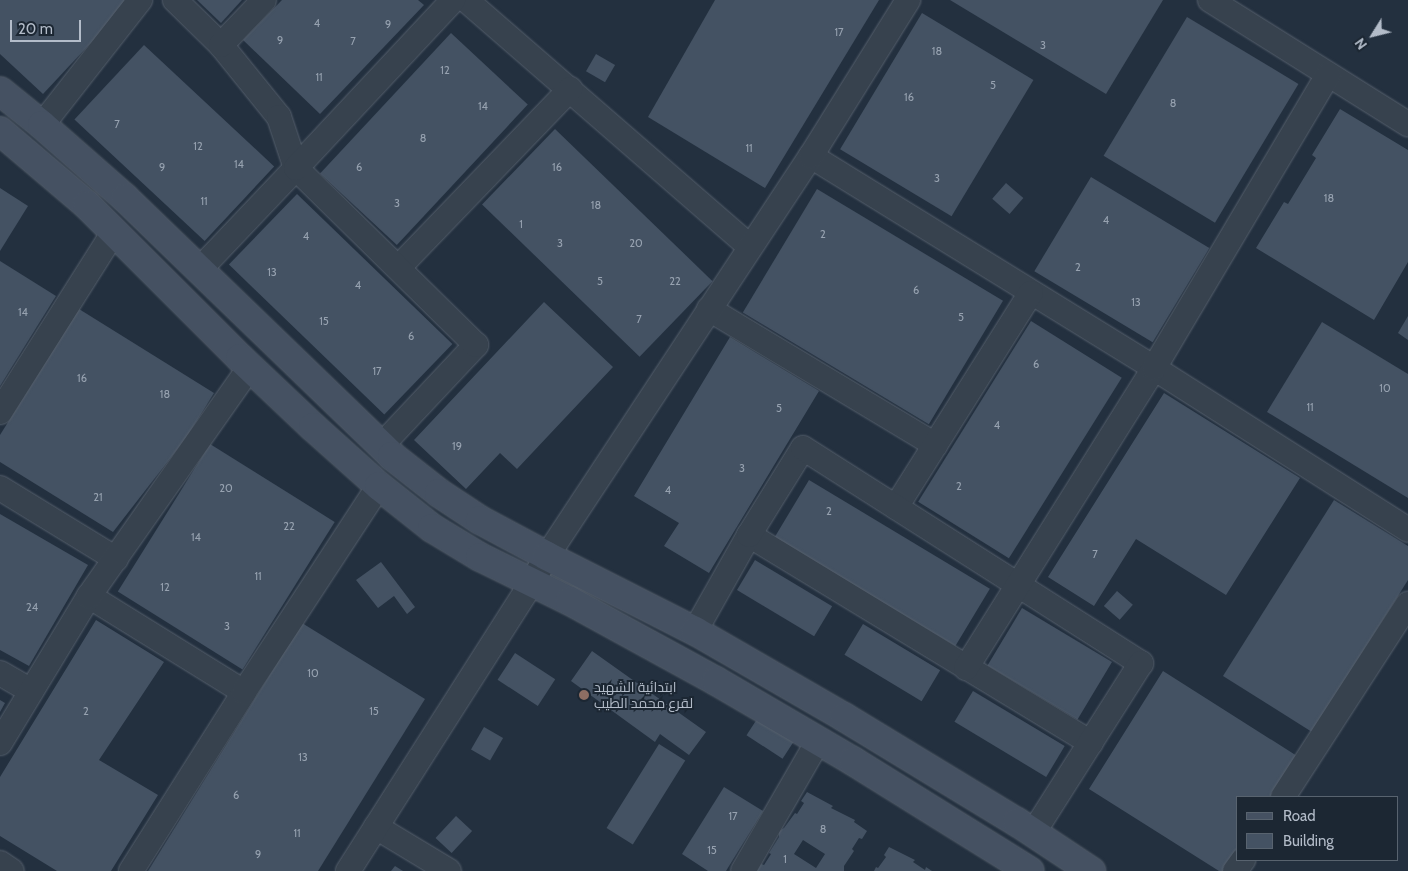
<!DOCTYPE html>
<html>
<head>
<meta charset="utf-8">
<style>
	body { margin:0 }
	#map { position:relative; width:1408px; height:871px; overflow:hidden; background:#23303f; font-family:Cabin,Cairo,sans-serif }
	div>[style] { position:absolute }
	.building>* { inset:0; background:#445263; transform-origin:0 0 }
	.roads { filter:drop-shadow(0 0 1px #555f6c) drop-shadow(0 0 1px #555f6c) }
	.minor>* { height:24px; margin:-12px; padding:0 12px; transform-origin:12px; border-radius:12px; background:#37424e }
	.secondary>* { height:28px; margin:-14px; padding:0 14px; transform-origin:14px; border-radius:14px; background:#455162 }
	.dots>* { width:14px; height:14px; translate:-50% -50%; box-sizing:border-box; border:2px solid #1c2733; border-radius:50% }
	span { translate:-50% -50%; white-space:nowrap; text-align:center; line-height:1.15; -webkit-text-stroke:4px #1c2733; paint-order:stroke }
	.number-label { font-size:11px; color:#97a2b0 }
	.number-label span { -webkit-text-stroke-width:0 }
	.poi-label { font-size:14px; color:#b3bcc9 }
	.left { translate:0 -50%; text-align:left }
	.legend { position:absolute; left:1236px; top:796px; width:162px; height:65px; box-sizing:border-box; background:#1c2733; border:1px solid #58636f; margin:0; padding:6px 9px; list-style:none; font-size:15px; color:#b3bcc9 }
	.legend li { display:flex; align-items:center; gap:10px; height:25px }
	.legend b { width:25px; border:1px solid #58636f }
	.north { position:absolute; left:1348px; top:10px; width:50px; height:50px; -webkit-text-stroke:4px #1c2733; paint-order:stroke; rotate:234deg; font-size:14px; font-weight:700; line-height:20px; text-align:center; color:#b3bcc9 }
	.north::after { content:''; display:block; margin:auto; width:18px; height:22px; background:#b3bcc9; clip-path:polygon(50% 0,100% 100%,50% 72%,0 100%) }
	.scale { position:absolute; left:10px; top:20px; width:71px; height:22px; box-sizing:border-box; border:2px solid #b3bcc9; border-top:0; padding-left:6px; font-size:15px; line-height:18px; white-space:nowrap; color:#b3bcc9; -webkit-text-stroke:4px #1c2733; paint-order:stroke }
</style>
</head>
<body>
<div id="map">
	<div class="building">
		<i style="clip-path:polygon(0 0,131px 0,43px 94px,0 54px)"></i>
		<i style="clip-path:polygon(197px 0,242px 0,221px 23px)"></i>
		<i style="clip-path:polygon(282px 0,418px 0,424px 5px,320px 114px,243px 40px)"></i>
		<i style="clip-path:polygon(715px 0,879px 0,765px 188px,648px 117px)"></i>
		<i style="clip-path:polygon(950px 0,1163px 0,1106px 94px)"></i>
		<i style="left:922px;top:13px;width:130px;height:159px;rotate:31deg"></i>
		<i style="left:1187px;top:17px;width:130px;height:162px;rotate:31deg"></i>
		<i style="left:451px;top:33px;width:105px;height:192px;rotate:43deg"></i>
		<i style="left:144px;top:45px;width:178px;height:102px;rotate:43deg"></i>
		<i style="left:596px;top:54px;width:22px;height:20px;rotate:30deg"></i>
		<i style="clip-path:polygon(1340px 109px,1408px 150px,1408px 262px,1374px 320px,1256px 248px,1284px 202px,1288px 204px,1316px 158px,1312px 155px)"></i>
		<i style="left:555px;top:129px;width:219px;height:105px;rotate:44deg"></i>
		<i style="left:1091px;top:177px;width:138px;height:110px;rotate:31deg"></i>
		<i style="left:1006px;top:183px;width:23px;height:21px;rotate:41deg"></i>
		<i style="clip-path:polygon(0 188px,28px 206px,0 251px)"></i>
		<i style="left:817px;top:189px;width:217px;height:144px;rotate:31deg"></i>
		<i style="left:297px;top:194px;width:216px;height:98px;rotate:44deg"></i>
		<i style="clip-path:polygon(0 261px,56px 296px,0 386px)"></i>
		<i style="clip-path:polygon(544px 302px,613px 367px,517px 469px,500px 453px,466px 489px,414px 440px)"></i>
		<i style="clip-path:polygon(79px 309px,214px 393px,186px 438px,113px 532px,0 462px,0 435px)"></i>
		<i style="clip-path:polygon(1408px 316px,1408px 340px,1398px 333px)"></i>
		<i style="left:1031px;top:321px;width:107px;height:213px;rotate:32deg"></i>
		<i style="clip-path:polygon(1322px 322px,1408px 374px,1408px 498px,1267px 412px)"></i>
		<i style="clip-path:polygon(730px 337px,819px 391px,709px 573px,664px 546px,679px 523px,634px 496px)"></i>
		<i style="clip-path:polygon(1164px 393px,1300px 478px,1226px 595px,1136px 539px,1094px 606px,1048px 577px)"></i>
		<i style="left:210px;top:444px;width:147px;height:174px;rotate:32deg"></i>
		<i style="left:809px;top:480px;width:211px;height:67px;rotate:31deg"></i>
		<i style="clip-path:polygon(1334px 500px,1408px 546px,1408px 580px,1312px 732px,1223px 676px)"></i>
		<i style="clip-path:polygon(0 514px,88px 565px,29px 666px,0 650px)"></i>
		<i style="left:755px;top:560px;width:90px;height:35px;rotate:31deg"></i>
		<i style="clip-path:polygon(381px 562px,415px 607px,407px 614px,394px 596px,378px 608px,356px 580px)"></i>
		<i style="left:1117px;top:591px;width:21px;height:20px;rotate:41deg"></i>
		<i style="left:1022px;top:608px;width:105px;height:67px;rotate:31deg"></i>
		<i style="clip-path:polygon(96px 620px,164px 662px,99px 760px,158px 795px,111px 871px,57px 871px,0 836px,0 777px)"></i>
		<i style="clip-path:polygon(302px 623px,425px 699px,318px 871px,148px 871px)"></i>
		<i style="left:863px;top:624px;width:90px;height:36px;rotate:31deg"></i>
		<i style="clip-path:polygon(592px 651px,706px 732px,689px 755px,660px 734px,655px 742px,571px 681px)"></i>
		<i style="left:515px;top:653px;width:48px;height:32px;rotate:33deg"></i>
		<i style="clip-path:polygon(1163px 671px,1297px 756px,1271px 797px,1237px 797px,1237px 852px,1225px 871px,1219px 871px,1089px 789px)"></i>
		<i style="left:973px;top:691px;width:107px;height:36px;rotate:31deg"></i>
		<i style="clip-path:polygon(0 700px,5px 703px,0 712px)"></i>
		<i style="left:759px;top:716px;width:43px;height:23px;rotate:33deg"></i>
		<i style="left:484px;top:727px;width:22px;height:26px;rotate:30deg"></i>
		<i style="left:659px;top:744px;width:31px;height:99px;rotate:32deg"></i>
		<i style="clip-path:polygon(724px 787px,763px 811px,726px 871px,708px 871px,682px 854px)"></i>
		<i style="clip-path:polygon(evenodd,807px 792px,833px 806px,831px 808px,855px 820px,854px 822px,867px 831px,862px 839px,859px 838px,852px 849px,854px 851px,844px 866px,844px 871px,757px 871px,761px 864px,764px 865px,771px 854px,769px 853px,779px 837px,779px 831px,784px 828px,795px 813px,797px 814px,804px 803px,801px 801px,807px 792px,803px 840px,825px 854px,816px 868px,794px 854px,803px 840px)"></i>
		<i style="left:456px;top:816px;width:22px;height:30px;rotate:43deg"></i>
		<i style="clip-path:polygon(889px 847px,915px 860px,913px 862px,925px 870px,926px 867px,932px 871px,874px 871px,876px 867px,878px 868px,886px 857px,884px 855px)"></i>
		<i style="clip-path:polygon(395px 866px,403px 871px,391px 871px)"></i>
	</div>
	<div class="roads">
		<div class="minor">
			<i style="left:175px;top:0;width:64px;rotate:44.4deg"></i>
			<i style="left:221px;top:45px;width:92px;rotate:51.1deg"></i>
			<i style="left:279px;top:117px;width:54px;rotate:71.6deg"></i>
			<i style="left:296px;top:168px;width:139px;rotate:133.5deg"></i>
			<i style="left:466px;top:0;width:376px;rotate:41deg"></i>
			<i style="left:1210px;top:0;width:234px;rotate:32.1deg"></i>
			<i style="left:221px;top:45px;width:62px;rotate:-46.3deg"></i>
			<i style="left:42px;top:125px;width:159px;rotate:-51.9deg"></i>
			<i style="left:811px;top:156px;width:403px;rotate:31.7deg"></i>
			<i style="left:1154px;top:368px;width:301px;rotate:32.5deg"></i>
			<i style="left:399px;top:267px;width:247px;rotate:-46.1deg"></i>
			<i style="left:709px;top:309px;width:264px;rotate:31deg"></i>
			<i style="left:0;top:412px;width:213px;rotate:-57.7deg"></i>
			<i style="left:381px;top:446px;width:139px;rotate:-46.8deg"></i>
			<i style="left:476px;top:345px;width:252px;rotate:-135.5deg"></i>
			<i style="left:296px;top:168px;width:230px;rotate:-46.9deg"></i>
			<i style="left:0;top:488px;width:136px;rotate:31.5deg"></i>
			<i style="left:896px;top:507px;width:253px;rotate:-57.8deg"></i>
			<i style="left:749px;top:535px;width:400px;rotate:31.3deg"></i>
			<i style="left:89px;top:596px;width:182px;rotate:31.8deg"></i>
			<i style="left:695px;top:631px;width:110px;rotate:-60.6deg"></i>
			<i style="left:749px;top:535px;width:102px;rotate:-58.2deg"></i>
			<i style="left:803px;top:448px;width:401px;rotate:32.5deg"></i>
			<i style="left:1141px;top:663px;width:201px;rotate:122.4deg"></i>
			<i style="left:966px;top:668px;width:354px;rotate:-57.9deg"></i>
			<i style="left:1154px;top:368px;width:341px;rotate:-59.3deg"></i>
			<i style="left:0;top:673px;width:36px;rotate:30deg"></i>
			<i style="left:0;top:743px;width:172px;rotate:-58.8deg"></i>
			<i style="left:89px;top:596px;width:280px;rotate:-54.9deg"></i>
			<i style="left:1283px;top:797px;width:230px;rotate:-57.1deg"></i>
			<i style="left:376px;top:827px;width:85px;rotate:31.1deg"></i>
			<i style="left:0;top:863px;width:14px;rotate:34deg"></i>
			<i style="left:131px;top:871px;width:212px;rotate:-57.7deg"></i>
			<i style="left:244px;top:692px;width:246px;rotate:-56.8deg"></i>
			<i style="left:348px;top:871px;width:343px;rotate:-57.5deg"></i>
			<i style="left:532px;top:582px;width:30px;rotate:-60deg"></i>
			<i style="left:547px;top:556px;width:479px;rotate:-56.6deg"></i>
			<i style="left:811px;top:156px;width:184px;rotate:-58.1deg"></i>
			<i style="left:743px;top:871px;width:150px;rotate:-60deg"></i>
			<i style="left:1235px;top:871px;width:14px;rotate:-54deg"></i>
		</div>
		<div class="secondary">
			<i style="left:0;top:91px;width:54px;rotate:39deg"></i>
			<i style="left:42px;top:125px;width:111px;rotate:41.3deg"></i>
			<i style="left:125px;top:198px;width:371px;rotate:44deg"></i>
			<i style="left:392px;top:456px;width:60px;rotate:38.2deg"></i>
			<i style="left:439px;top:493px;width:49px;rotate:33.4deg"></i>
			<i style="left:480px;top:520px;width:76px;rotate:28.2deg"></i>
			<i style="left:547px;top:556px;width:166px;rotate:26.9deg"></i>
			<i style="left:695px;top:631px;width:172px;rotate:30deg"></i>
			<i style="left:844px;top:717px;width:202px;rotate:31.3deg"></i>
			<i style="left:1017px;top:822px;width:89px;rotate:33.5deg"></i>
			<i style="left:0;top:131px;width:114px;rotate:40.4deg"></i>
			<i style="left:87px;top:205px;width:216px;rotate:45deg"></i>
			<i style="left:240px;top:358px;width:100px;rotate:43.4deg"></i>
			<i style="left:313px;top:427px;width:89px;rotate:41.8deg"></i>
			<i style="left:379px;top:486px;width:68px;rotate:38.4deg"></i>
			<i style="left:432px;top:528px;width:56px;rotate:31.1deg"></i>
			<i style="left:480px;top:557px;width:100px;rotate:26.1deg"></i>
			<i style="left:570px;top:601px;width:166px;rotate:28.7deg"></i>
			<i style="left:716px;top:681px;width:159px;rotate:30.3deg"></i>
			<i style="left:853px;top:761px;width:208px;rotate:31.9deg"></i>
		</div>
	</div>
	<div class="dots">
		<i style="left:584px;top:695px;background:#8d6e63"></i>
	</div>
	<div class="number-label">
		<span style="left:317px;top:23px">4</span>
		<span style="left:388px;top:24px">9</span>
		<span style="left:839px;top:32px">17</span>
		<span style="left:280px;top:40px">9</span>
		<span style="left:353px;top:41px">7</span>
		<span style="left:1043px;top:45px">3</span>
		<span style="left:937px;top:51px">18</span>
		<span style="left:445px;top:70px">12</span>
		<span style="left:319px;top:77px">11</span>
		<span style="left:993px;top:85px">5</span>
		<span style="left:909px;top:97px">16</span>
		<span style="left:1173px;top:103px">8</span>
		<span style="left:483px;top:106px">14</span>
		<span style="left:117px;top:124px">7</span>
		<span style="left:423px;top:138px">8</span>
		<span style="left:198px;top:146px">12</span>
		<span style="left:749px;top:148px">11</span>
		<span style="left:239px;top:164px">14</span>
		<span style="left:162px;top:167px">9</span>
		<span style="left:359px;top:167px">6</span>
		<span style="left:557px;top:167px">16</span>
		<span style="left:937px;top:178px">3</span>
		<span style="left:1329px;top:198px">18</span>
		<span style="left:204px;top:201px">11</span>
		<span style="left:397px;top:203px">3</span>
		<span style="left:596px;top:205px">18</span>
		<span style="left:1106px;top:220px">4</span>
		<span style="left:521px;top:224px">1</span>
		<span style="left:823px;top:234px">2</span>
		<span style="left:306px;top:236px">4</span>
		<span style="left:560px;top:243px">3</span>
		<span style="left:636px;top:243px">20</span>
		<span style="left:1078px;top:267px">2</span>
		<span style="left:272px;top:272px">13</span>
		<span style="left:600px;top:281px">5</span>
		<span style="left:675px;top:281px">22</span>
		<span style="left:358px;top:285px">4</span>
		<span style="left:916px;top:290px">6</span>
		<span style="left:1136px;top:302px">13</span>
		<span style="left:23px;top:312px">14</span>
		<span style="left:961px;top:317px">5</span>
		<span style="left:639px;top:319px">7</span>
		<span style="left:324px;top:321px">15</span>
		<span style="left:411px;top:336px">6</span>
		<span style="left:1036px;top:364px">6</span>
		<span style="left:377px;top:371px">17</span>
		<span style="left:82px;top:378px">16</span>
		<span style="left:1385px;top:388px">10</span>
		<span style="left:165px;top:394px">18</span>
		<span style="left:1310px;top:407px">11</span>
		<span style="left:779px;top:408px">5</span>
		<span style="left:997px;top:425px">4</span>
		<span style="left:457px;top:446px">19</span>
		<span style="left:742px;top:468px">3</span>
		<span style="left:959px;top:486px">2</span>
		<span style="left:226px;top:488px">20</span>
		<span style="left:668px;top:490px">4</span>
		<span style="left:98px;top:497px">21</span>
		<span style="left:829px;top:511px">2</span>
		<span style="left:289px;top:526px">22</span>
		<span style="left:196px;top:537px">14</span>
		<span style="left:1095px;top:554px">7</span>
		<span style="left:258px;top:576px">11</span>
		<span style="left:165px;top:587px">12</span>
		<span style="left:32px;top:607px">24</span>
		<span style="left:227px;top:626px">3</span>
		<span style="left:313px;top:673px">10</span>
		<span style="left:86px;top:711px">2</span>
		<span style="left:374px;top:711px">15</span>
		<span style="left:303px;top:757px">13</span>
		<span style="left:236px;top:795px">6</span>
		<span style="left:733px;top:816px">17</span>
		<span style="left:823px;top:829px">8</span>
		<span style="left:297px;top:833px">11</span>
		<span style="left:712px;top:850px">15</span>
		<span style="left:258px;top:854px">9</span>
		<span style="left:785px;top:859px">1</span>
	</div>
	<div class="poi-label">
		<span class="left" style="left:594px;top:695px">ابتدائية الشهيد<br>لقرع محمد الطيب</span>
	</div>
	<ul class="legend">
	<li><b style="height:6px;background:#455162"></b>Road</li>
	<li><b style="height:14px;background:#445263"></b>Building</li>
	</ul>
	<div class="north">N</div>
	<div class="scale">20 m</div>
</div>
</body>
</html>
